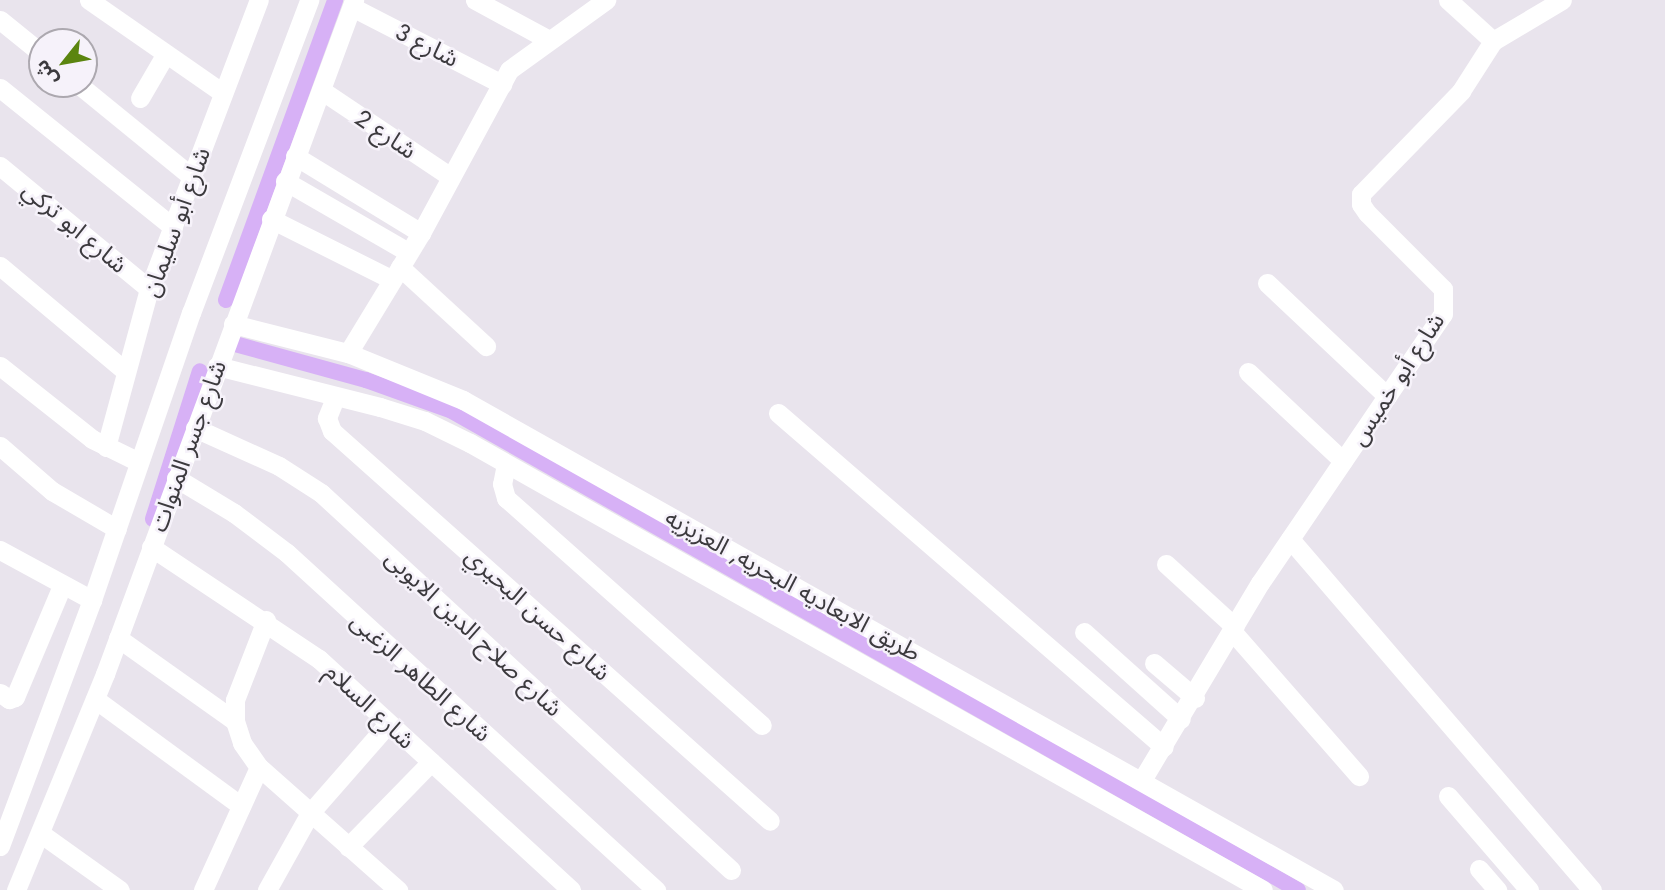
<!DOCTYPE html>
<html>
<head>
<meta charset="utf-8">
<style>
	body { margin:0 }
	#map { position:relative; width:1665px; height:890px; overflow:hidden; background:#e9e4ed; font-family:Jost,"Noto Sans Arabic",sans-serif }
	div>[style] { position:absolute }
	.canal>* { height:16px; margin:-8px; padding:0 8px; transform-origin:8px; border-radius:8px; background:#d7b1f6 }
	.minor>* { height:19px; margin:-9.5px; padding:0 9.5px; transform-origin:9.5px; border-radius:9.5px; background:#fff }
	span { translate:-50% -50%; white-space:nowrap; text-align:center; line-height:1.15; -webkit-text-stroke:5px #f6f2fa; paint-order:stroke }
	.street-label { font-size:24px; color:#3c3a3e }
	.north { position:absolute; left:28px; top:28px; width:70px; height:70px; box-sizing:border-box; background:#f6f2fa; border:2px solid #aca8af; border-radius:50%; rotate:239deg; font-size:19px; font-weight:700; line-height:28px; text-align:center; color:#3c3a3e }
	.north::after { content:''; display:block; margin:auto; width:24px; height:32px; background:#5b850f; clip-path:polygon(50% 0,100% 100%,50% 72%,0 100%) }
</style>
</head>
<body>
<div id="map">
	<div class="canal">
		<i style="left:226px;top:300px;width:319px;rotate:-70deg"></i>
		<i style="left:235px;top:344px;width:136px;rotate:15.4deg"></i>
		<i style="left:366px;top:380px;width:91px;rotate:19.8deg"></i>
		<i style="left:452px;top:411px;width:972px;rotate:29.52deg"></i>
		<i style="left:153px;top:519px;width:155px;rotate:-72.4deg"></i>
	</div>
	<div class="minor">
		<i style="left:89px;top:0;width:163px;rotate:34.8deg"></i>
		<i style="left:475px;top:0;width:84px;rotate:28.4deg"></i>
		<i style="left:1448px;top:0;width:61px;rotate:42.3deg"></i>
		<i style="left:352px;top:7px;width:169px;rotate:27.2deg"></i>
		<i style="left:0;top:20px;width:54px;rotate:39deg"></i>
		<i style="left:78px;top:84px;width:147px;rotate:39.2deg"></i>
		<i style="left:0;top:88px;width:222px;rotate:38.8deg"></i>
		<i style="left:321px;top:90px;width:156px;rotate:33.8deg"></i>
		<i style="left:140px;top:98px;width:50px;rotate:-59.8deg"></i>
		<i style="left:295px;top:156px;width:148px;rotate:31.4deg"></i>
		<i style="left:0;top:166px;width:193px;rotate:39.5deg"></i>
		<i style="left:285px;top:181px;width:142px;rotate:30deg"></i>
		<i style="left:271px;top:219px;width:134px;rotate:26.6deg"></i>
		<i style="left:0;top:266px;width:163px;rotate:40deg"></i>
		<i style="left:400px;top:267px;width:117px;rotate:42.6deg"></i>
		<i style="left:1267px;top:283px;width:165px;rotate:43.3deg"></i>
		<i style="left:233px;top:324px;width:119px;rotate:14.2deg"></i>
		<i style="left:348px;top:353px;width:124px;rotate:22.2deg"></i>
		<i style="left:463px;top:400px;width:999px;rotate:29.36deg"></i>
		<i style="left:348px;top:353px;width:140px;rotate:-58.7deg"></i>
		<i style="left:421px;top:233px;width:185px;rotate:-61.6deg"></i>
		<i style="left:509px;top:70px;width:120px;rotate:-35.8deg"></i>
		<i style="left:0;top:366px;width:117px;rotate:38.4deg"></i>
		<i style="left:92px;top:439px;width:52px;rotate:26.1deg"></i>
		<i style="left:217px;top:366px;width:168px;rotate:14.1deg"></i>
		<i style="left:380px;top:407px;width:47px;rotate:17.3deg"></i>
		<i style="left:425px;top:421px;width:50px;rotate:26.1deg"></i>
		<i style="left:470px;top:443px;width:910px;rotate:29.41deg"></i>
		<i style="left:1248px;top:372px;width:130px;rotate:43.1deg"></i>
		<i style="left:335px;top:398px;width:22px;rotate:112deg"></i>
		<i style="left:327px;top:418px;width:14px;rotate:69deg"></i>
		<i style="left:332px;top:431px;width:586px;rotate:41.68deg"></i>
		<i style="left:778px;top:413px;width:510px;rotate:40.87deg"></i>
		<i style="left:195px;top:428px;width:92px;rotate:24.3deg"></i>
		<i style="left:279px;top:466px;width:50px;rotate:32.7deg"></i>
		<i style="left:321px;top:493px;width:557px;rotate:42.6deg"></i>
		<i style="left:0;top:446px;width:69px;rotate:40.9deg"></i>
		<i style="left:52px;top:491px;width:75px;rotate:30.3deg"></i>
		<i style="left:106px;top:447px;width:164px;rotate:-74.8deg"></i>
		<i style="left:149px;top:289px;width:309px;rotate:-69.2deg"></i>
		<i style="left:506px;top:464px;width:20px;rotate:101deg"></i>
		<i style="left:502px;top:484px;width:15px;rotate:74deg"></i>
		<i style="left:506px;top:498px;width:342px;rotate:41.6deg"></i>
		<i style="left:176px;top:478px;width:68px;rotate:31.1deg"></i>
		<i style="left:234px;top:513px;width:66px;rotate:37deg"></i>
		<i style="left:287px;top:553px;width:500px;rotate:42.4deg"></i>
		<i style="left:1290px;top:539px;width:463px;rotate:49.3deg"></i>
		<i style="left:151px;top:547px;width:202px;rotate:33.7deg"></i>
		<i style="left:319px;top:659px;width:342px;rotate:42.5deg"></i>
		<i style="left:0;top:550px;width:105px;rotate:28.5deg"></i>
		<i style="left:1166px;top:564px;width:93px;rotate:42.4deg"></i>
		<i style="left:266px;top:620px;width:86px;rotate:111.2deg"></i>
		<i style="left:235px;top:700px;width:21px;rotate:90deg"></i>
		<i style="left:235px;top:721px;width:23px;rotate:72deg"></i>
		<i style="left:242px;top:743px;width:29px;rotate:55deg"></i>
		<i style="left:259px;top:767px;width:186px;rotate:41.5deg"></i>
		<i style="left:1232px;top:631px;width:193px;rotate:48.8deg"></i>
		<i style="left:1084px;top:632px;width:130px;rotate:41.9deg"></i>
		<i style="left:118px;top:638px;width:143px;rotate:35.4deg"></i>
		<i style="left:1154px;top:663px;width:54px;rotate:40.5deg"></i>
		<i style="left:0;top:693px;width:11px;rotate:34deg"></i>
		<i style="left:9px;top:699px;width:6px;rotate:-18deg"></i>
		<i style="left:15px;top:697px;width:121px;rotate:-67.1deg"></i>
		<i style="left:95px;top:699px;width:181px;rotate:36.2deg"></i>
		<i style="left:1142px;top:780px;width:230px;rotate:-59.1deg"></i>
		<i style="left:1260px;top:583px;width:325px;rotate:-55.8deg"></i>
		<i style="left:1443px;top:314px;width:25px;rotate:-90deg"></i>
		<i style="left:1443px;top:289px;width:107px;rotate:-135deg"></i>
		<i style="left:1367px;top:213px;width:11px;rotate:-124deg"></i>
		<i style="left:1361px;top:204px;width:10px;rotate:-90deg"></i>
		<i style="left:1361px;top:194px;width:144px;rotate:-45.8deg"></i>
		<i style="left:1461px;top:91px;width:59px;rotate:-57.4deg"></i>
		<i style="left:1493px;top:41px;width:80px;rotate:-30.7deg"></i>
		<i style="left:1448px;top:796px;width:124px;rotate:49.2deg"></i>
		<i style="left:40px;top:833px;width:98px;rotate:35.5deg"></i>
		<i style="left:0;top:846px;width:263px;rotate:-69.5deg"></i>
		<i style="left:92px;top:600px;width:304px;rotate:-71deg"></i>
		<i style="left:191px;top:313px;width:335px;rotate:-69.3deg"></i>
		<i style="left:348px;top:847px;width:119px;rotate:-45.7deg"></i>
		<i style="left:1479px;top:869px;width:28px;rotate:49deg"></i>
		<i style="left:16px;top:890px;width:234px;rotate:-67.6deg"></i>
		<i style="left:105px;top:674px;width:719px;rotate:-69.72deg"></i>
		<i style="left:203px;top:890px;width:135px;rotate:-65.5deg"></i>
		<i style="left:267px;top:890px;width:88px;rotate:-60.8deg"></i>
		<i style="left:310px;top:813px;width:118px;rotate:-48.8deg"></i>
	</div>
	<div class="street-label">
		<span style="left:427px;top:45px;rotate:27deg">شارع 3</span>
		<span style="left:386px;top:134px;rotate:34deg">شارع 2</span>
		<span style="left:176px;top:222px;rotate:-70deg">شارع أبو سليمان</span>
		<span style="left:75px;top:227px;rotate:40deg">شارع ابو تركي</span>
		<span style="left:1397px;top:379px;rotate:-57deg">شارع أبو خميس</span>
		<span style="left:188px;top:446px;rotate:-70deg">شارع جسر المنوات</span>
		<span style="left:793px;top:585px;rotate:29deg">طريق الابعاديه البحريه, العزيزيه</span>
		<span style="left:538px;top:614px;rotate:42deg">شارع حسن البحيري</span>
		<span style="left:474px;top:633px;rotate:43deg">شارع صلاح الدين الايوبى</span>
		<span style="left:421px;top:677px;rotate:42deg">شارع الطاهر الزغبى</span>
		<span style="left:370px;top:706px;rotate:43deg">شارع السلام</span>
	</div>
	<div class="north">ش</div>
</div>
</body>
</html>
